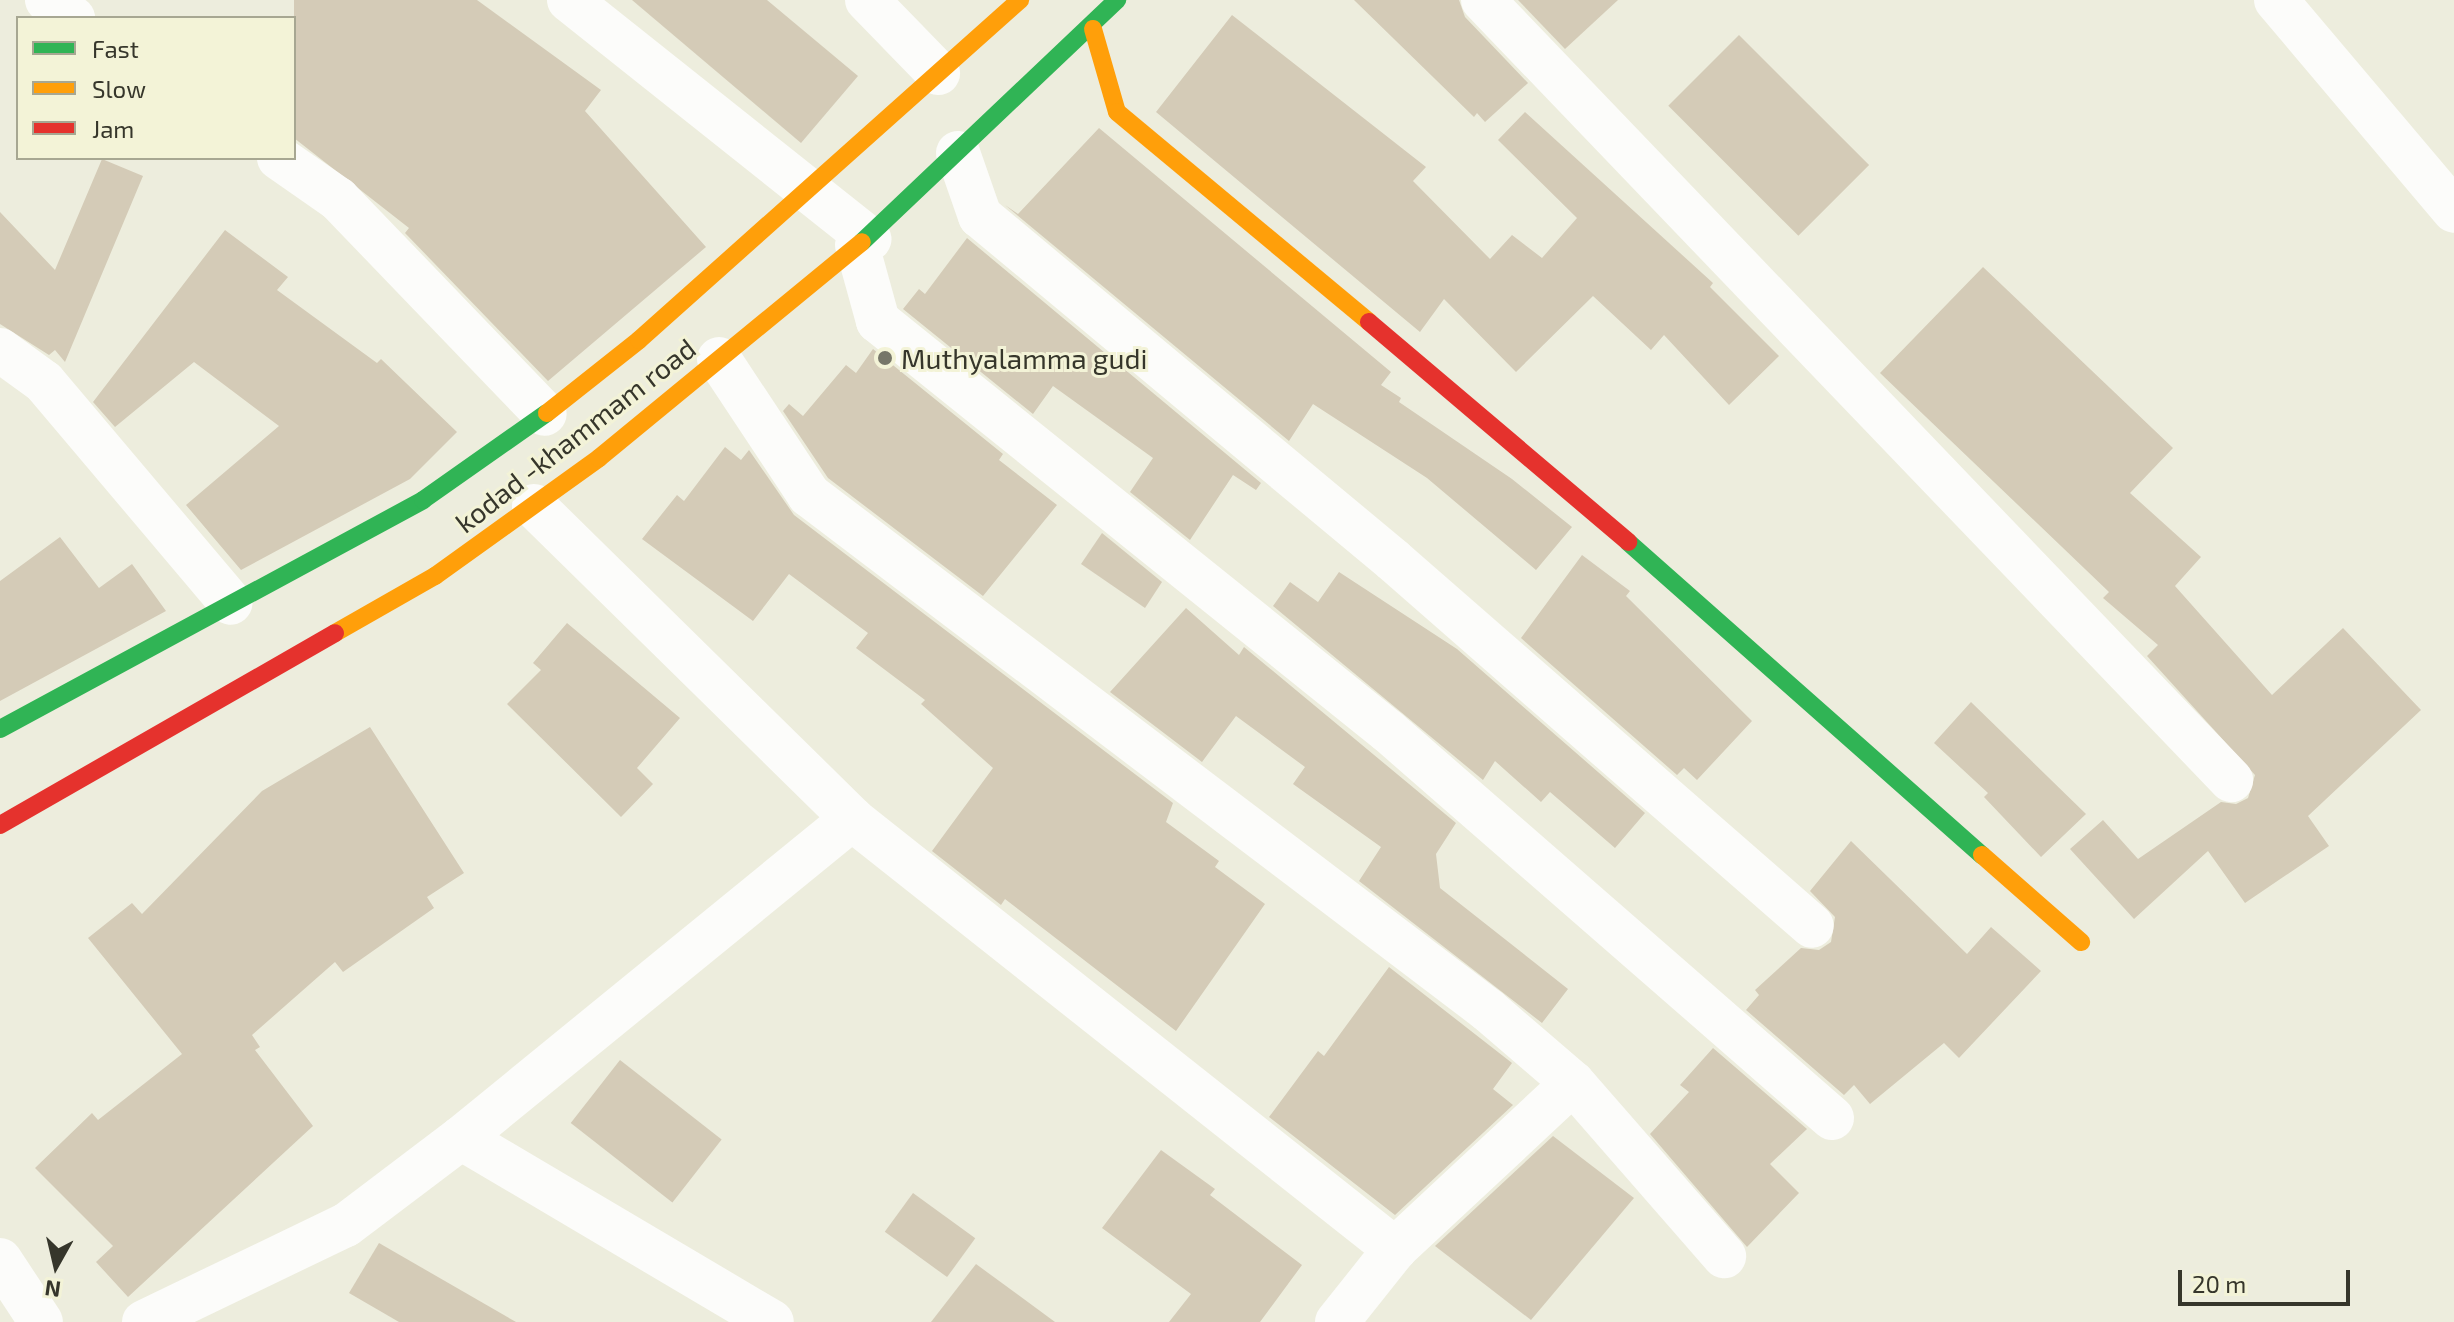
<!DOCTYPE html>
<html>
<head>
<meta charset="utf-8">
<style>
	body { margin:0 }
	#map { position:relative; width:2454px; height:1322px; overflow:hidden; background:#ededdd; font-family:"Exo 2",sans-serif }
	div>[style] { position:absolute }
	.building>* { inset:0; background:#d4cbb7; transform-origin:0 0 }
	.street>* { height:44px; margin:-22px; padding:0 22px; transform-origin:22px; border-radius:22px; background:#fcfcfa }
	.fast>* { height:18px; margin:-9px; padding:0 9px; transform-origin:9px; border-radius:9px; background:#30b455 }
	.slow>* { height:18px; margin:-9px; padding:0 9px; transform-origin:9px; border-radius:9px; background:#ff9f0a }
	.jam>* { height:18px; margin:-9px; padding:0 9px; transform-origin:9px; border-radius:9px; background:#e5322d }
	.dots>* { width:22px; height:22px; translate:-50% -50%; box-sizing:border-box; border:4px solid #f3f3d7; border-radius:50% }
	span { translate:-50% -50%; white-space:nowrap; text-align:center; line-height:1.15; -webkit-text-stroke:6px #f3f3d7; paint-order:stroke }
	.poi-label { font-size:28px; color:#36362b }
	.left { translate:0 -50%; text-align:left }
	.street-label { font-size:28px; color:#36362b }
	.legend { position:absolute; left:16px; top:16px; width:280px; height:144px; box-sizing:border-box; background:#f3f3d7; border:2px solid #a7a792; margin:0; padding:10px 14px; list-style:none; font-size:24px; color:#36362b }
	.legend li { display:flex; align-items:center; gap:16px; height:40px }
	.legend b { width:40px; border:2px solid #a7a792 }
	.north { position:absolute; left:16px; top:1226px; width:80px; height:80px; -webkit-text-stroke:6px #f3f3d7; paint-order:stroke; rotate:188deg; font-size:22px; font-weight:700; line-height:32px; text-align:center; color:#36362b }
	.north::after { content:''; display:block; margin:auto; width:28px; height:36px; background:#36362b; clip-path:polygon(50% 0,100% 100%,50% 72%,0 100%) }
	.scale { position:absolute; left:2178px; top:1270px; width:172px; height:36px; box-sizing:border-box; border:4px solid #36362b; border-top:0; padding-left:10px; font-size:24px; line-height:28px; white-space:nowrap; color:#36362b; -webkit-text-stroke:6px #f3f3d7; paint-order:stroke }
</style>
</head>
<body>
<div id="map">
	<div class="building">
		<i style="clip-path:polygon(294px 0,477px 0,601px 90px,585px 111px,706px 247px,548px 381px,405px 233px,409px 228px,294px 138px)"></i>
		<i style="clip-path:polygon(632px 0,767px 0,858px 76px,801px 143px)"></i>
		<i style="clip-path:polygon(1354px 0,1459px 0,1465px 17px,1528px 83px,1485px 122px,1477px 113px,1474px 117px)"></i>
		<i style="clip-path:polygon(1518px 0,1618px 0,1565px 49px)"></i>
		<i style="clip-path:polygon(1232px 15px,1426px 167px,1413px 181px,1490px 259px,1512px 235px,1542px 258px,1577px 218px,1498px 140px,1525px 112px,1713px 283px,1710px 287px,1779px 356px,1729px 405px,1664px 335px,1651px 350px,1593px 296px,1516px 372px,1444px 299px,1420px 332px,1156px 112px)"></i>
		<i style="left:1739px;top:35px;width:184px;height:100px;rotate:45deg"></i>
		<i style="clip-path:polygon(1099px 128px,1391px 372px,1381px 385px,1401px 398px,1399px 402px,1512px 479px,1572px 527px,1536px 570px,1427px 478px,1313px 404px,1289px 441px,1005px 205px,1018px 214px)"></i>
		<i style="clip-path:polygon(102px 159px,143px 176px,65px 362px,55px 350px,49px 355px,0 324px,0 212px,55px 270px)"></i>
		<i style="clip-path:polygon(225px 230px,288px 277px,277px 290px,377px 363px,381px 359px,457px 432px,410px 479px,241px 570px,186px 505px,279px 426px,194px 362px,115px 427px,93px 402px)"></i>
		<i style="clip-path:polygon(967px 238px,1261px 483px,1256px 490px,1233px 475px,1190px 540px,1130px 492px,1153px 458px,1053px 386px,1033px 414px,903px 309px,919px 289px,925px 294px)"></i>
		<i style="clip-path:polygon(1983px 267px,2173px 448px,2130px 493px,2201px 557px,2175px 586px,2272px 695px,2343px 628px,2421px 710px,2308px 816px,2329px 846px,2245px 903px,2208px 851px,2134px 919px,2070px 849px,2103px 820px,2138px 859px,2221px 802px,2236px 804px,2248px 798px,2255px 775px,2147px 656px,2158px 645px,2103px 598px,2109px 592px,1880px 373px)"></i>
		<i style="clip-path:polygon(873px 349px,1003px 454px,999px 460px,1057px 505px,983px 596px,828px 478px,783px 411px,789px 404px,803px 416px,846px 365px,856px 373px)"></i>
		<i style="clip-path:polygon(725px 447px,741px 460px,749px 450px,794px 515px,1173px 803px,1166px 822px,1219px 861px,1215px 867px,1265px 904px,1176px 1031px,1005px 899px,1001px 905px,932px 851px,993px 768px,921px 704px,925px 700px,856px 648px,868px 633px,789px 574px,753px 621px,642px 539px,677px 495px,684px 501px)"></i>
		<i style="clip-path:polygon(1102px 533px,1162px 582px,1145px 608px,1081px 564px)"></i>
		<i style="clip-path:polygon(60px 537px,99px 588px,132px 564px,166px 611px,0 701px,0 581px)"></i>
		<i style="clip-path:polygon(1582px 555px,1630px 591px,1626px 596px,1752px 721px,1697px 780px,1684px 768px,1677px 775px,1521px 638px)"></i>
		<i style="clip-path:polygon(1339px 572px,1457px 649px,1645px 813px,1615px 848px,1550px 792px,1541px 802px,1495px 761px,1483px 780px,1273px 606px,1290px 582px,1318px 602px)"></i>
		<i style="clip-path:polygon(1186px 608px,1239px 655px,1244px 647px,1456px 823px,1436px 854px,1440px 888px,1568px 989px,1542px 1023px,1359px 881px,1381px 847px,1293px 784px,1305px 767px,1236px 716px,1202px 762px,1110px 692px)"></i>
		<i style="clip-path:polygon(567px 623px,680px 718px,637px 768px,653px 784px,621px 817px,507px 704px,541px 670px,533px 663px)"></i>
		<i style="clip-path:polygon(1971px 702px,2086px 814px,2041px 857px,1984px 797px,1988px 793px,1934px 743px)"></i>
		<i style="clip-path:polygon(370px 727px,464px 873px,427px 897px,434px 908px,343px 972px,335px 962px,252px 1035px,260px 1047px,255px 1050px,313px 1126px,128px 1297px,96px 1262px,113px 1246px,35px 1168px,92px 1113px,98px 1120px,182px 1054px,88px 938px,132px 903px,142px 914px,262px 791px)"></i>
		<i style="clip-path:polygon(1851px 841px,1967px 954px,1991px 927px,2041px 971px,1959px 1058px,1944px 1043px,1870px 1104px,1854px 1085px,1844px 1095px,1746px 1010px,1759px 995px,1755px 990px,1801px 948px,1819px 950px,1831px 942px,1835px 917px,1810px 891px)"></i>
		<i style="clip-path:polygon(1389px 967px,1512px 1063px,1493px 1089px,1513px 1105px,1395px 1215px,1269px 1117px,1318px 1051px,1324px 1056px)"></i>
		<i style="clip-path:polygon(1713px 1048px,1807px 1129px,1770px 1164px,1799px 1193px,1747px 1247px,1650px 1134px,1689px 1092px,1680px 1085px)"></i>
		<i style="left:620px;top:1060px;width:129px;height:80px;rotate:38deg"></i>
		<i style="clip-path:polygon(1553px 1136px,1634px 1198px,1531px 1320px,1435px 1246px)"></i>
		<i style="clip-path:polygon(1161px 1150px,1215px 1189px,1210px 1195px,1302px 1265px,1260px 1322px,1169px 1322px,1191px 1294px,1102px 1228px)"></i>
		<i style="left:913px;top:1193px;width:77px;height:48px;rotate:36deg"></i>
		<i style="clip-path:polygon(379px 1243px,516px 1322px,399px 1322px,349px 1293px)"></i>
		<i style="clip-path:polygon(976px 1264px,1055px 1322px,931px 1322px)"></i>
	</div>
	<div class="street">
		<i style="left:47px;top:0;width:32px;rotate:35deg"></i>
		<i style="left:569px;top:0;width:384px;rotate:38.5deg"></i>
		<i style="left:867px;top:0;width:102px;rotate:45.8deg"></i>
		<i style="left:1483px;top:0;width:1081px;rotate:46.2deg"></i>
		<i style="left:2276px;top:0;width:276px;rotate:49.8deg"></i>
		<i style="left:958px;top:153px;width:67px;rotate:70.8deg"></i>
		<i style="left:980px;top:216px;width:537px;rotate:39.79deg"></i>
		<i style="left:1393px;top:560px;width:556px;rotate:41.14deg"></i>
		<i style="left:279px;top:158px;width:72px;rotate:34.8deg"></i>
		<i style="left:338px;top:199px;width:298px;rotate:46.1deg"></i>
		<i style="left:857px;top:245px;width:79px;rotate:74.6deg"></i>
		<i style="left:878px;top:321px;width:654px;rotate:38.8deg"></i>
		<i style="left:1388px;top:731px;width:589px;rotate:41.08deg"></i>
		<i style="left:0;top:350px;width:54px;rotate:36deg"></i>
		<i style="left:44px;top:382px;width:289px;rotate:49.8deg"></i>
		<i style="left:719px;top:359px;width:163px;rotate:56.5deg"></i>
		<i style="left:809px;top:495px;width:852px;rotate:37.18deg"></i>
		<i style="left:1488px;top:1010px;width:112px;rotate:40.7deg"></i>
		<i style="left:1573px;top:1083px;width:230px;rotate:48.9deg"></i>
		<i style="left:534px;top:506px;width:446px;rotate:44.5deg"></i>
		<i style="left:852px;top:819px;width:693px;rotate:38.38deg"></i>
		<i style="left:461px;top:1138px;width:361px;rotate:30.6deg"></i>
		<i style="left:0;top:1260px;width:74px;rotate:56.5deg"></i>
		<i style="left:144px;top:1322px;width:224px;rotate:-25.7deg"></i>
		<i style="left:346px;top:1225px;width:144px;rotate:-37.1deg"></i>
		<i style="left:461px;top:1138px;width:505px;rotate:-39.21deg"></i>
		<i style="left:1337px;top:1322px;width:93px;rotate:-51.5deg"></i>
		<i style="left:1395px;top:1249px;width:243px;rotate:-43deg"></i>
	</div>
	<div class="fast">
		<i style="left:862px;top:242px;width:352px;rotate:-43.5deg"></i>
		<i style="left:1628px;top:542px;width:473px;rotate:41.5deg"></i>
		<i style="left:0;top:729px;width:481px;rotate:-28.4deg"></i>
		<i style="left:423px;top:500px;width:151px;rotate:-35.1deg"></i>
	</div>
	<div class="slow">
		<i style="left:1093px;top:29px;width:86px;rotate:73.9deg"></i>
		<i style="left:1117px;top:112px;width:328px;rotate:39.8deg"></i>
		<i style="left:547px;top:413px;width:117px;rotate:-38.4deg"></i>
		<i style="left:639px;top:340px;width:511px;rotate:-41.75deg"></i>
		<i style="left:335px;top:633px;width:115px;rotate:-29.7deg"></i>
		<i style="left:435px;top:576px;width:202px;rotate:-35.7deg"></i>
		<i style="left:599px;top:458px;width:340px;rotate:-39.4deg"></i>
		<i style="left:1982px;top:855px;width:132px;rotate:41.3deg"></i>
	</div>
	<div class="jam">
		<i style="left:1369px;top:322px;width:340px;rotate:40.3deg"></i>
		<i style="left:0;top:825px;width:386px;rotate:-29.8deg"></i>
	</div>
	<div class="dots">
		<i style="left:885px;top:358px;background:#767669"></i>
	</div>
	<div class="poi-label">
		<span class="left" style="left:901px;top:358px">Muthyalamma gudi</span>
	</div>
	<div class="street-label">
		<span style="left:575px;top:435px;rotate:-38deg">kodad -khammam road</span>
	</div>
	<ul class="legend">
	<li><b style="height:10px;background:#30b455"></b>Fast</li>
	<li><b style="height:10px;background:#ff9f0a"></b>Slow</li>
	<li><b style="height:10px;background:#e5322d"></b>Jam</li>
	</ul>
	<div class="north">N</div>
	<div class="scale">20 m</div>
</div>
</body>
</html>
